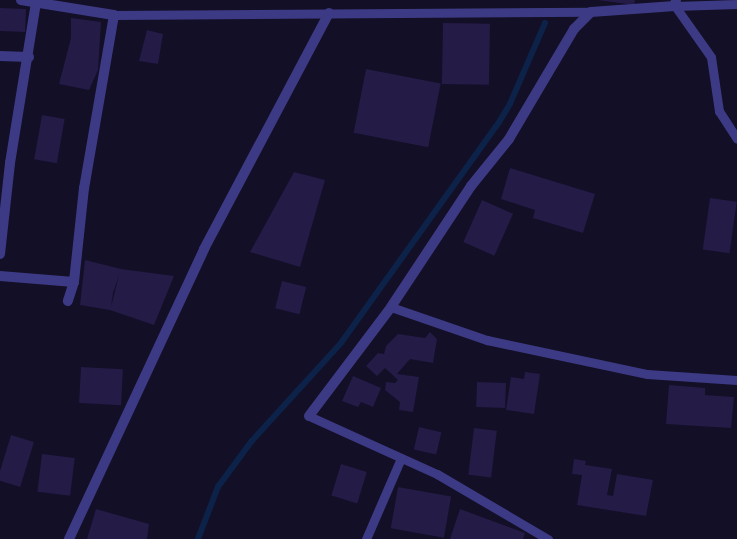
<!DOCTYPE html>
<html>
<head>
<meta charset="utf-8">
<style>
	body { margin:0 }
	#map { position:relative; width:737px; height:539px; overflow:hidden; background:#130f26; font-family:"DejaVu Sans",sans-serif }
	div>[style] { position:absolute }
	.stream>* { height:5.5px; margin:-2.75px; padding:0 2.75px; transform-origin:2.75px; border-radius:2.75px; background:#0c2248 }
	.building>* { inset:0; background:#241b47; transform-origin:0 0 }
	.lane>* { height:9px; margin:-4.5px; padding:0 4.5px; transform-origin:4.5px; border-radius:4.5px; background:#3d3a85 }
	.street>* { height:10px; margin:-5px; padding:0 5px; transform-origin:5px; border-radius:5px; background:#3d3a85 }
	span { translate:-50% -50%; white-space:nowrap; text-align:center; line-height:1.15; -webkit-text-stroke:3px #130f26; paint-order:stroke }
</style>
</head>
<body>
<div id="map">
	<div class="stream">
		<i style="left:198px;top:539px;width:56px;rotate:-69deg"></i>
		<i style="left:218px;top:487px;width:56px;rotate:-53.7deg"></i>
		<i style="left:251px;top:442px;width:134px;rotate:-47.7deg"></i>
		<i style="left:341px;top:343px;width:269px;rotate:-54.4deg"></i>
		<i style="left:498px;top:124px;width:23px;rotate:-59deg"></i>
		<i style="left:510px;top:104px;width:88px;rotate:-66.6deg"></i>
	</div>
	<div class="building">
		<i style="clip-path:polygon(598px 0,635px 0,634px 5px)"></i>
		<i style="left:0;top:8px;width:26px;height:23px;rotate:2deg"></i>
		<i style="clip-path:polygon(71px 18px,101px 22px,98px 70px,89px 90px,59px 84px,71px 38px)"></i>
		<i style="left:443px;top:23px;width:47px;height:61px;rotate:1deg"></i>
		<i style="clip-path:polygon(147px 30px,163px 34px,158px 64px,139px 61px)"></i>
		<i style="left:366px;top:69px;width:76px;height:65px;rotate:11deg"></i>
		<i style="left:42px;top:115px;width:23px;height:45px;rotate:10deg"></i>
		<i style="clip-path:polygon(510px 168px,595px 194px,583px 233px,533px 218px,535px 210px,501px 199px)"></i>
		<i style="clip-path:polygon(294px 172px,325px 180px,300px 267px,250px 252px)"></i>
		<i style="left:710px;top:198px;width:27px;height:52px;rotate:8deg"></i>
		<i style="left:482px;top:200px;width:34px;height:46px;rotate:24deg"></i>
		<i style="clip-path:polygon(evenodd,85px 260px,121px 269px,174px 276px,154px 325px,110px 310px,80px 305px,85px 260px,119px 275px,111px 307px,113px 293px,119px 275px)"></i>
		<i style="left:282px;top:281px;width:25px;height:28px;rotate:14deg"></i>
		<i style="clip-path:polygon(430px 332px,437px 339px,433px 363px,410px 359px,397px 374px,419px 377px,413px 412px,399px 410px,400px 402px,385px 390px,386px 382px,395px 383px,398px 380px,385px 368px,377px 376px,366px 366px,378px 353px,384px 354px,386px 346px,398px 334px,425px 338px)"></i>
		<i style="left:81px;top:367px;width:42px;height:36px;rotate:3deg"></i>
		<i style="clip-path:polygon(525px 372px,540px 374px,534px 414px,506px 410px,511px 377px,524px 379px)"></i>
		<i style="clip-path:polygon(353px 376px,381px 388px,373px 407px,361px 402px,358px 407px,342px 401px)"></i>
		<i style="left:477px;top:382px;width:29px;height:25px;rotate:2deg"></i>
		<i style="clip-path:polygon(669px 385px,705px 388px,705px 395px,734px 397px,731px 428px,666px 424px)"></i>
		<i style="left:419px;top:427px;width:23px;height:23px;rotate:13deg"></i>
		<i style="left:474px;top:428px;width:23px;height:47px;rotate:7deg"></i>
		<i style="left:11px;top:435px;width:24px;height:47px;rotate:17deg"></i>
		<i style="left:42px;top:454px;width:33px;height:38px;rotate:7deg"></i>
		<i style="clip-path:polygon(574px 459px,586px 461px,585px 465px,612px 469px,607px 495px,613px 496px,617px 474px,653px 480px,646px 516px,577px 505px,582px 475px,572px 474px)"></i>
		<i style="left:341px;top:464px;width:27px;height:33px;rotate:17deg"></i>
		<i style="left:398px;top:487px;width:54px;height:42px;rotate:10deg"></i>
		<i style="clip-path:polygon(96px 509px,149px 524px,147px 539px,87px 539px)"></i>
		<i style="clip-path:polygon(460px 509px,525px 533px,523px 539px,450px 539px)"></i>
	</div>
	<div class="lane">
		<i style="left:675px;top:6px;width:62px;rotate:54.8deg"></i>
		<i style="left:711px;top:57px;width:55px;rotate:81.6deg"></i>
		<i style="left:719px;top:111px;width:33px;rotate:57deg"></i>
		<i style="left:675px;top:6px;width:62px;rotate:-1.8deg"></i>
		<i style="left:114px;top:15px;width:477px;rotate:-0.4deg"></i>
		<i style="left:391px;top:307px;width:102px;rotate:19deg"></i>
		<i style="left:487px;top:340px;width:164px;rotate:12deg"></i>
		<i style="left:647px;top:374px;width:90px;rotate:3.8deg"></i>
		<i style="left:309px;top:416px;width:141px;rotate:24.4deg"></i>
		<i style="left:437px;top:474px;width:129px;rotate:30.4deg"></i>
		<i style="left:366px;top:539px;width:88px;rotate:-66.6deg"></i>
	</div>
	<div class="street">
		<i style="left:21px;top:0;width:94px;rotate:9.2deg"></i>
		<i style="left:114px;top:15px;width:176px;rotate:99.8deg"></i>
		<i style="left:84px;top:188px;width:95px;rotate:96.1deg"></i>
		<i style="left:74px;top:282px;width:20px;rotate:108deg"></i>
		<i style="left:0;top:56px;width:29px;rotate:2deg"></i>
		<i style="left:0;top:254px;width:92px;rotate:-83.7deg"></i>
		<i style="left:10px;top:163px;width:163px;rotate:-80.8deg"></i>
		<i style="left:0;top:276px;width:74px;rotate:4.6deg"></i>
		<i style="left:309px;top:416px;width:136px;rotate:-53deg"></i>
		<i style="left:391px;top:307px;width:145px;rotate:-56.5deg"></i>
		<i style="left:471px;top:186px;width:60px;rotate:-51deg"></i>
		<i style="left:509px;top:139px;width:128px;rotate:-59.4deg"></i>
		<i style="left:574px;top:29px;width:24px;rotate:-45deg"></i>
		<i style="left:591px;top:12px;width:84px;rotate:-4.1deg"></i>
		<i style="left:675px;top:6px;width:6px;rotate:-81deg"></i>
		<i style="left:69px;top:539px;width:320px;rotate:-65deg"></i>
		<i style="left:204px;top:249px;width:267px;rotate:-62.1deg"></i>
	</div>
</div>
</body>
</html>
